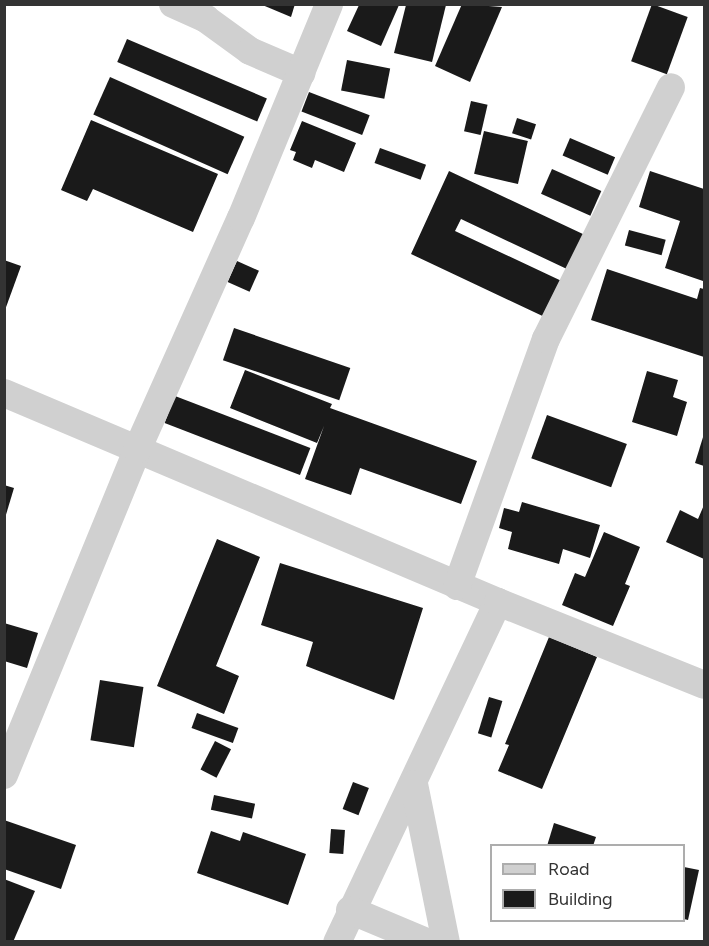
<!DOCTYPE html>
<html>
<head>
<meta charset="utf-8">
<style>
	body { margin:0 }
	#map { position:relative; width:709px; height:946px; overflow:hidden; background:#fff; font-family:Figtree,sans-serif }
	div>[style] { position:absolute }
	.building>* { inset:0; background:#1a1a1a; transform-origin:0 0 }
	.street>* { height:28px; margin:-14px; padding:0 14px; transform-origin:14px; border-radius:14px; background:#d0d0d0 }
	span { translate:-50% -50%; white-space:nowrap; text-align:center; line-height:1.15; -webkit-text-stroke:6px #fff; paint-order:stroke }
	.frame { position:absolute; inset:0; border:6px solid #333; pointer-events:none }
	.legend { position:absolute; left:490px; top:844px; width:195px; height:78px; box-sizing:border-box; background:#fff; border:2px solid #adadad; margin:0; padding:8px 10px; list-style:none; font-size:18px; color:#333 }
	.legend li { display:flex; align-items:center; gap:12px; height:30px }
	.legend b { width:30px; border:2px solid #adadad }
</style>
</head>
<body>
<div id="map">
	<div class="building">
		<i style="clip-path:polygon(260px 4px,295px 4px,291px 17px)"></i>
		<i style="clip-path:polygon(462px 4px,502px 7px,470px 82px,435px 66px)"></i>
		<i style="left:652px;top:4px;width:38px;height:61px;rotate:20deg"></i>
		<i style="clip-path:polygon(359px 5px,399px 5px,381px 46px,347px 31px)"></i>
		<i style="clip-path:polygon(406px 5px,446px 5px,432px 62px,394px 53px)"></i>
		<i style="left:127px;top:39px;width:152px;height:25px;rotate:23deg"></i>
		<i style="left:347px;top:60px;width:44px;height:31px;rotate:11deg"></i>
		<i style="left:110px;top:77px;width:147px;height:41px;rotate:24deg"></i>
		<i style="left:309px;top:92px;width:65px;height:21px;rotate:21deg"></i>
		<i style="left:471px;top:101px;width:17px;height:31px;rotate:13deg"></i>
		<i style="left:517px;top:118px;width:20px;height:16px;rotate:18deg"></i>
		<i style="clip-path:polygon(91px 120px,218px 174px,193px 232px,93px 189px,87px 201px,61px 190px)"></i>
		<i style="clip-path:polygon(302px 121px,356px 143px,344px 172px,315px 160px,312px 168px,293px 160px,296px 152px,290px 150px)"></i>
		<i style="left:484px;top:131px;width:45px;height:44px;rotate:13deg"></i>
		<i style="left:570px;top:138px;width:49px;height:19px;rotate:23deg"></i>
		<i style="left:380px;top:148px;width:49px;height:16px;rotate:20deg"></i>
		<i style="left:552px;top:169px;width:54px;height:27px;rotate:24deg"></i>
		<i style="clip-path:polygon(449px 171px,585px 235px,569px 270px,461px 219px,455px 231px,568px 284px,551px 320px,411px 254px)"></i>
		<i style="clip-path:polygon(650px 171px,704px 189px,703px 281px,665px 268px,680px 221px,639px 207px)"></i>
		<i style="left:629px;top:230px;width:38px;height:16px;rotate:15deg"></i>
		<i style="clip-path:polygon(4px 260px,21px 266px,5px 310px,4px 310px)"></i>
		<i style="left:237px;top:261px;width:24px;height:23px;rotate:24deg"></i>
		<i style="clip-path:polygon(607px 269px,697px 299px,700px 288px,704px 289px,704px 357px,591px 320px)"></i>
		<i style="left:234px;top:328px;width:123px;height:34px;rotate:19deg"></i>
		<i style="clip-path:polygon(245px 370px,332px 404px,330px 408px,477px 461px,461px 504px,360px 468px,351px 495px,305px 479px,324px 426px,317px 443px,230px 408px)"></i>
		<i style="clip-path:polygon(647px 371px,678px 380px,673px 397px,687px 402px,677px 436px,632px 422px)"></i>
		<i style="left:175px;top:396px;width:145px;height:29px;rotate:21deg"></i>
		<i style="left:547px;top:415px;width:85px;height:46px;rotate:20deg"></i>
		<i style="clip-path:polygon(704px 434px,704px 466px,695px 463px)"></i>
		<i style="clip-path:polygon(4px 485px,14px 488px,5px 518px,4px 517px)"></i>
		<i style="clip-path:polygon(522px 502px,600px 525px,590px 558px,563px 549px,559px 564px,508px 549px,512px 532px,499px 528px,504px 508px,519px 512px)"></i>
		<i style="clip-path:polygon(704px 505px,704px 559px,666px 542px,680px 510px,698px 519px)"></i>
		<i style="clip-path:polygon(604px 532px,640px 547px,625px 584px,630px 586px,613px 626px,562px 605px,575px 573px,585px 577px)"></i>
		<i style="clip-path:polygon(217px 539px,260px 557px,216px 666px,239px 676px,224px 714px,157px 686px)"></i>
		<i style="clip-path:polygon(280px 563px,423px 608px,394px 700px,306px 666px,313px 642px,261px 625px)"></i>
		<i style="clip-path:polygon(4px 623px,38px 633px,27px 668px,4px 661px)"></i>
		<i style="clip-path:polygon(549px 637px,597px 657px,542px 789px,498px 771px,509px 745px,505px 744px)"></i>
		<i style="left:100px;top:680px;width:44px;height:61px;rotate:9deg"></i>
		<i style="left:489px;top:697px;width:14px;height:38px;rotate:17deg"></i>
		<i style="left:197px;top:713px;width:44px;height:16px;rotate:20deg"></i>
		<i style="left:215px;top:741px;width:18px;height:32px;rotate:27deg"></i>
		<i style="left:353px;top:782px;width:17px;height:29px;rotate:21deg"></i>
		<i style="left:214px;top:795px;width:42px;height:15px;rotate:12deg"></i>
		<i style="clip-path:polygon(4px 820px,76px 845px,61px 889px,4px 869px)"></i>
		<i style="clip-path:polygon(554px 823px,596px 837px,593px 846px,547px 846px)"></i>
		<i style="left:331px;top:829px;width:14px;height:24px;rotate:4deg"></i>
		<i style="clip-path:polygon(211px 831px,240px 841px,243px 832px,306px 854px,288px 905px,197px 873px)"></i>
		<i style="clip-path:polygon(684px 867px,699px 870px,688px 920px,684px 919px)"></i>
		<i style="clip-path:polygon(4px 879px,35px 891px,13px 942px,4px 942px)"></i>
	</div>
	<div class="street">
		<i style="left:173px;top:4px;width:36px;rotate:24deg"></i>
		<i style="left:206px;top:19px;width:54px;rotate:36deg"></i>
		<i style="left:250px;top:51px;width:56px;rotate:23.3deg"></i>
		<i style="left:4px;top:393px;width:536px;rotate:22.93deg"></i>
		<i style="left:498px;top:602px;width:376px;rotate:115.3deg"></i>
		<i style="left:457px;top:586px;width:263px;rotate:-70.2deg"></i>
		<i style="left:546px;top:339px;width:281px;rotate:-63.6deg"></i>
		<i style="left:498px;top:602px;width:222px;rotate:21.9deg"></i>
		<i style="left:4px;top:775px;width:351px;rotate:-67.7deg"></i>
		<i style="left:137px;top:450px;width:254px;rotate:-65.9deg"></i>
		<i style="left:241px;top:218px;width:231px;rotate:-67.6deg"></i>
		<i style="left:414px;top:784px;width:161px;rotate:78.6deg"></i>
		<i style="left:350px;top:910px;width:82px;rotate:22.8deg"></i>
	</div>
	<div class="frame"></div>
	<ul class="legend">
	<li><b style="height:8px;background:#d0d0d0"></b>Road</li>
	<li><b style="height:16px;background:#1a1a1a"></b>Building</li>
	</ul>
</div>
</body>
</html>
